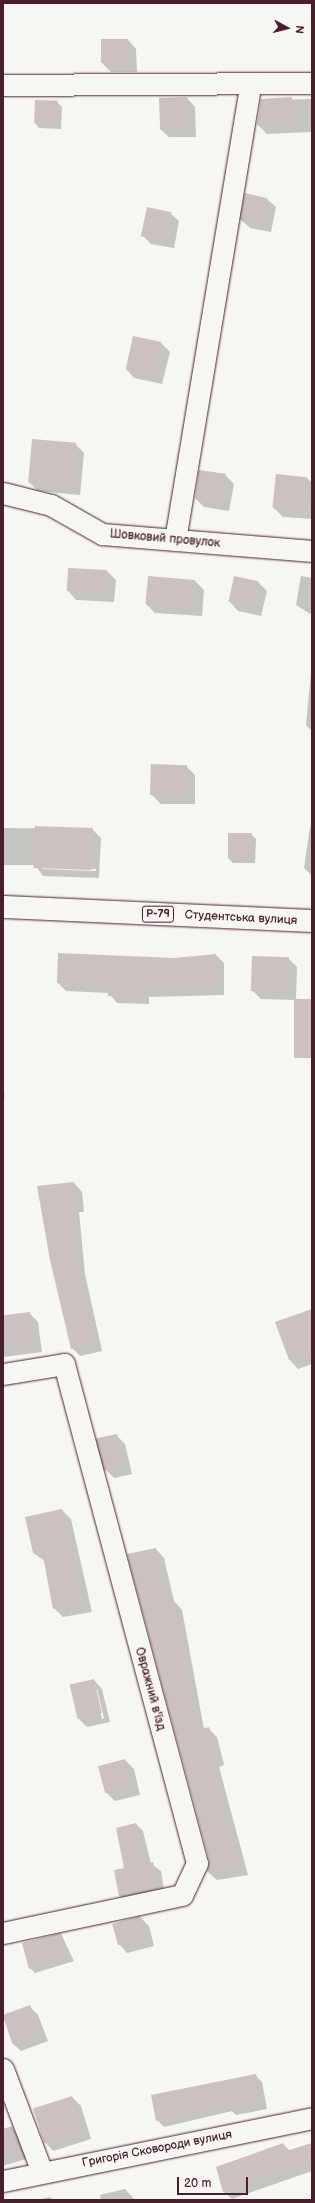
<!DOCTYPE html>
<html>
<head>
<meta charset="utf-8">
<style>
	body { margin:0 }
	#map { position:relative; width:315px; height:2203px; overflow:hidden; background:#f6f6f2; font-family:"Balsamiq Sans",sans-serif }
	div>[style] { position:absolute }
	.shadow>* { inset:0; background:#0003 }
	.building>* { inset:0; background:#ccc1c0; transform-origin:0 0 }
	.roads { filter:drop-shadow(0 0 1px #4a1f2b) drop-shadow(0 0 1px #4a1f2b) }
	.street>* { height:21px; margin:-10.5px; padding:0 10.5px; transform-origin:10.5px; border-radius:10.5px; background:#f6f6f2 }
	.primary>* { height:22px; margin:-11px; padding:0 11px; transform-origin:11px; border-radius:11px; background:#f6f6f2 }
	span { translate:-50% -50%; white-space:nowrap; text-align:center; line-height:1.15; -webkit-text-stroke:4px #f6f6f2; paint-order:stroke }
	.shield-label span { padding:1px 3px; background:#f6f6f2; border:1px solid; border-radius:3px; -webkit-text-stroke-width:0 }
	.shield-label { font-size:11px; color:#4a1f2b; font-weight:700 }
	.street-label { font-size:12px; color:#4a1f2b }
	.frame { position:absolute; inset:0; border:4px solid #4a1f2b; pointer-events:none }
	.north { position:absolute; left:267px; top:8px; width:40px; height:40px; -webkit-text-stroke:3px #f6f6f2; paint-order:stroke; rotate:97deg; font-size:11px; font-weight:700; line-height:16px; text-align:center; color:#4a1f2b }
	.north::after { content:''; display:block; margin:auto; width:14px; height:18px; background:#4a1f2b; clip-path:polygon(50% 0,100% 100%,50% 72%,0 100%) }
	.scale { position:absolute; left:177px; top:2177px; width:71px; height:18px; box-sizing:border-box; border:2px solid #4a1f2b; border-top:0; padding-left:5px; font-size:12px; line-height:14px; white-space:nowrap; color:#4a1f2b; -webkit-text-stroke:3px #f6f6f2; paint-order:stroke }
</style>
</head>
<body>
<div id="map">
	<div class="shadow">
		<i style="clip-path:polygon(128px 40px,136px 49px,137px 72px,111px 72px,102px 63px)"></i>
		<i style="clip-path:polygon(187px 98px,195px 107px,196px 137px,169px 137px,160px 129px)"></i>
		<i style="clip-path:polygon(312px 99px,312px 132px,267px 134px,258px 125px,261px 100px)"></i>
		<i style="clip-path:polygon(36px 101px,57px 102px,62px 107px,61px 129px,39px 128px,35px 123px)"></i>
		<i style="clip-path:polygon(246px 195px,267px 199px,276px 207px,271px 232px,250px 228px,241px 220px)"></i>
		<i style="clip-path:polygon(170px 213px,179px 221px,174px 248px,151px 244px,142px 235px)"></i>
		<i style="clip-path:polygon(133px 337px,161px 343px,170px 352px,162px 384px,134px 378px,126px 369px)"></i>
		<i style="clip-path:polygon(75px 444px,84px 453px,80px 495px,38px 491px,29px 482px)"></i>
		<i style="clip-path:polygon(225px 475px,234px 484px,229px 511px,204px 507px,195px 498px)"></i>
		<i style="clip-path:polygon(307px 478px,312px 483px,312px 519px,283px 517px,274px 508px)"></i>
		<i style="clip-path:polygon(69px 569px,107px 571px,116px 580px,114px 602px,76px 600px,68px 591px)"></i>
		<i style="clip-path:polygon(301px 576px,312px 578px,312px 615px,296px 605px)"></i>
		<i style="clip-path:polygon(149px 577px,195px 581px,204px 590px,202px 616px,155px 613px,146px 604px)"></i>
		<i style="clip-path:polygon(234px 577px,258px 582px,267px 591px,261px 616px,238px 611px,230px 602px)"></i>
		<i style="clip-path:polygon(312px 662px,312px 731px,306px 725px)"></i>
		<i style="clip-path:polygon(186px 766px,195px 775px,195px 804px,161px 804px,152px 795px)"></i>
		<i style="clip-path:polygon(310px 827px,312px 827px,312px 876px,304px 868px)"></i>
		<i style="clip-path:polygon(evenodd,3px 828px,92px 829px,101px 838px,99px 878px,43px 876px,35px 865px,3px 865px,3px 828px,42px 867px,96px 869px,96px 871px,42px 869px,42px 867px)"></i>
		<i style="clip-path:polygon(229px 834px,251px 834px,256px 839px,255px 863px,233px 863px,228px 858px)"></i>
		<i style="clip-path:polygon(216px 955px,224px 963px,224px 995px,149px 997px,149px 1004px,117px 1003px,109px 993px,66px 991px,58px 983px,174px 959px)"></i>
		<i style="clip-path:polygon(288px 958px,297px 967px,296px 1000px,312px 1000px,312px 1030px,295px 1000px,261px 999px,252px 990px)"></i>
		<i style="clip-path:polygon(3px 1085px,5px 1097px,3px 1097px)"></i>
		<i style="clip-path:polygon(74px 1183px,82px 1192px,84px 1212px,79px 1212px,85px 1274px,102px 1351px,80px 1356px,72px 1348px,51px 1260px)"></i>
		<i style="clip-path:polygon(312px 1310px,312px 1364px,298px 1369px,290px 1360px,276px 1322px)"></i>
		<i style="clip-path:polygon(29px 1313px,38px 1322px,42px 1352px,3px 1357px,3px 1316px)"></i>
		<i style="clip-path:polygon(116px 1435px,125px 1444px,132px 1474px,114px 1478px,106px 1470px)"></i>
		<i style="clip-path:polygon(62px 1510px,71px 1519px,92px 1612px,63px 1617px,54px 1608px,45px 1561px,33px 1553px)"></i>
		<i style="clip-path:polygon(156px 1549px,164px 1558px,174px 1601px,182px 1610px,204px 1729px,208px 1728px,217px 1737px,224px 1765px,219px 1767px,248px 1875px,217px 1880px,208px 1872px,210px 1860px)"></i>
		<i style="clip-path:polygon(evenodd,94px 1680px,102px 1689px,110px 1722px,87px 1727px,78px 1718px,94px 1680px,95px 1689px,97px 1689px,104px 1718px,102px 1719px,95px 1689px)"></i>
		<i style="clip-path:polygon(125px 1760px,134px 1769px,140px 1795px,115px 1801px,106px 1792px)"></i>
		<i style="clip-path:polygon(136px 1824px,143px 1831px,151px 1864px,161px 1871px,164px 1890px,128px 1903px,120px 1896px)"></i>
		<i style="clip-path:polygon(140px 1917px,149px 1926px,154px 1946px,127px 1953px,119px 1944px)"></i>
		<i style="clip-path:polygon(61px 1934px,74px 1961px,35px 1973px,30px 1968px)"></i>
		<i style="clip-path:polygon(29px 2006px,38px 2015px,48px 2041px,21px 2051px,12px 2043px,3px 2016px)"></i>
		<i style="clip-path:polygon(255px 2075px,262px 2082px,267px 2109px,236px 2115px,232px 2111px,164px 2127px,157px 2120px)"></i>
		<i style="clip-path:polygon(72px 2097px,81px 2106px,91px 2139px,53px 2151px,45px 2142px,34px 2108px)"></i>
		<i style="clip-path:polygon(12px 2128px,20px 2136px,29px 2158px,3px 2166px,3px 2130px)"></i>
		<i style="clip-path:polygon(283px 2144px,290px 2151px,312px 2144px,312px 2171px,232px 2199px,224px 2192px,217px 2167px)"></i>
		<i style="clip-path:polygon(125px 2189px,135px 2200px,101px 2200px,100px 2195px)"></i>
		<i style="clip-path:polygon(50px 2197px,53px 2200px,36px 2200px)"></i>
	</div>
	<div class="building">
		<i style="left:128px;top:39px;width:24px;height:27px;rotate:90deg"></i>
		<i style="left:187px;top:97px;width:31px;height:28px;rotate:88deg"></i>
		<i style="clip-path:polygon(292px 97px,293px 124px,257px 125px,261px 99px)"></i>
		<i style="left:35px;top:100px;width:23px;height:23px;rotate:2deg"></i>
		<i style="left:245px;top:193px;width:23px;height:27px;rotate:13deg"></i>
		<i style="left:147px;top:207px;width:25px;height:30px;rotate:12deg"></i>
		<i style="left:133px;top:336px;width:29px;height:34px;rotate:12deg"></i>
		<i style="left:32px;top:439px;width:44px;height:44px;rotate:5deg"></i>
		<i style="left:199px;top:470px;width:27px;height:28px;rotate:8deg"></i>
		<i style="left:276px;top:474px;width:31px;height:34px;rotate:6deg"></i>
		<i style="left:68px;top:568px;width:39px;height:23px;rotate:3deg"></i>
		<i style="left:148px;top:576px;width:47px;height:28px;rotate:5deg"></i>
		<i style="left:234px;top:576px;width:25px;height:26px;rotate:12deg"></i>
		<i style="left:151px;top:764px;width:36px;height:31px;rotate:2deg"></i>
		<i style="left:35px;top:826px;width:58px;height:42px;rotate:2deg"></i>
		<i style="left:228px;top:833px;width:24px;height:25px"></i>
		<i style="clip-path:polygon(58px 953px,174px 958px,216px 954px,217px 987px,142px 989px,142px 996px,108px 996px,108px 985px,57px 983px)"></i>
		<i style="left:252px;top:956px;width:37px;height:35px;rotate:2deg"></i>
		<i style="left:294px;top:999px;width:18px;height:59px"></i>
		<i style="clip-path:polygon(74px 1182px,76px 1204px,72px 1205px,77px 1265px,95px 1343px,71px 1349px,50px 1260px,37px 1186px)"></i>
		<i style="clip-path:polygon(312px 1309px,312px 1352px,289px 1360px,275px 1322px)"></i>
		<i style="left:30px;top:1312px;width:32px;height:27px;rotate:83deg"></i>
		<i style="left:117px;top:1434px;width:33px;height:22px;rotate:78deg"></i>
		<i style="clip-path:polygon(62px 1509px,84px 1603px,53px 1609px,42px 1551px,33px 1553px,25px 1517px)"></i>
		<i style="clip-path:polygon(156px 1548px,167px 1601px,173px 1600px,182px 1634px,197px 1730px,209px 1727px,216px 1757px,211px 1758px,239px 1866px,207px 1872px,209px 1860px,127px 1554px)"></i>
		<i style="left:94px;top:1679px;width:35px;height:25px;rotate:77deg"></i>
		<i style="left:125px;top:1759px;width:28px;height:28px;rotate:75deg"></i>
		<i style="clip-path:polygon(136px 1823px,145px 1864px,153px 1862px,157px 1883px,133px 1888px,134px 1893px,119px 1896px,114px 1870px,124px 1868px,116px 1828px)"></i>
		<i style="left:140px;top:1916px;width:22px;height:29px;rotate:74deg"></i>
		<i style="clip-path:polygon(61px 1933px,70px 1956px,29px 1969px,22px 1943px)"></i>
		<i style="left:30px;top:2005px;width:29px;height:29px;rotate:70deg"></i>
		<i style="clip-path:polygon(256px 2074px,261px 2102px,229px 2109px,228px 2104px,156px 2121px,151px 2095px)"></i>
		<i style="left:72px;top:2096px;width:36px;height:41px;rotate:72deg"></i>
		<i style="clip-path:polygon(12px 2126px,21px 2150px,3px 2155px,3px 2129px)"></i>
		<i style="clip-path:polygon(283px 2143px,286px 2151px,312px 2143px,312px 2161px,223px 2192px,216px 2167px)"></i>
	</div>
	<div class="roads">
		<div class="street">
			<i style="left:3px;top:85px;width:309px;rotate:-0.4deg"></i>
			<i style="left:3px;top:493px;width:49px;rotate:14deg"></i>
			<i style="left:51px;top:505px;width:59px;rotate:29.6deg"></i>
			<i style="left:102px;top:534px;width:211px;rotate:4.6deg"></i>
			<i style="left:175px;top:540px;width:463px;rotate:-80.6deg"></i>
			<i style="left:3px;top:1374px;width:62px;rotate:-9.3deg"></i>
			<i style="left:64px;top:1364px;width:516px;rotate:75.08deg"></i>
			<i style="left:197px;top:1863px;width:35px;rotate:115deg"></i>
			<i style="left:182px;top:1895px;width:183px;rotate:168deg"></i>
			<i style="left:3px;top:2069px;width:110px;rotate:69.3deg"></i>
			<i style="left:3px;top:2181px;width:315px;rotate:-11.5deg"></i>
		</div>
		<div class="primary">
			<i style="left:3px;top:907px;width:309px;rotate:2.6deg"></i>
		</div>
	</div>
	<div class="shield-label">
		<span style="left:158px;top:914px">Р-79</span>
	</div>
	<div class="street-label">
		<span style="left:165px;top:539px;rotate:5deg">Шовковий провулок</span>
		<span style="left:241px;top:918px;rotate:3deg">Студентська вулиця</span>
		<span style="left:150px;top:1689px;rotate:75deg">Овражний в'їзд</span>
		<span style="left:157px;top:2149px;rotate:-11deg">Григорія Сковороди вулиця</span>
	</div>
	<div class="frame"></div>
	<div class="north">N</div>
	<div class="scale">20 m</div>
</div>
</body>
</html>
